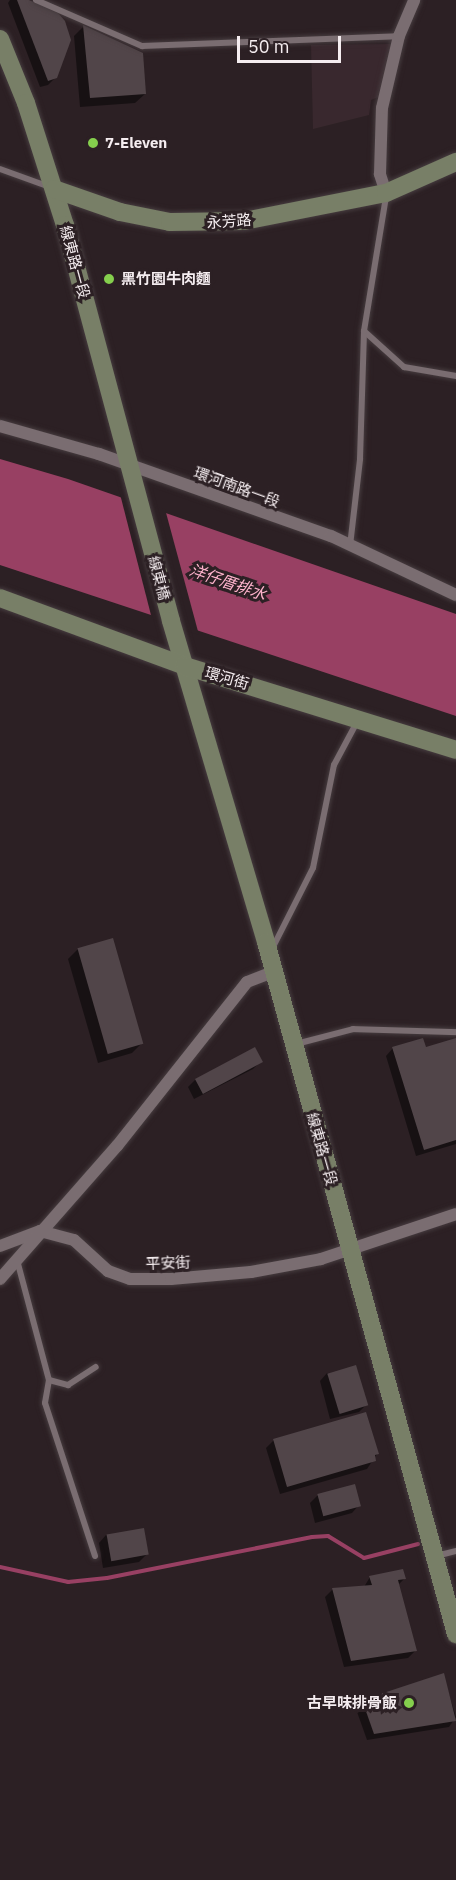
<!DOCTYPE html>
<html>
<head>
<meta charset="utf-8">
<style>
	body { margin:0 }
	#map { position:relative; width:456px; height:1880px; overflow:hidden; background:#2c2024; font-family:"IBM Plex Sans","Noto Sans TC",sans-serif }
	div>[style] { position:absolute }
	.built>* { inset:0; background:#39282e }
	.water>* { inset:0; background:#984063 }
	.pier>* { inset:0; background:#2c2024 }
	.shadow>* { inset:0; background:#0007 }
	.stream>* { height:4px; margin:-2px; padding:0 2px; transform-origin:2px; border-radius:2px; background:#984063 }
	.building>* { inset:0; background:#514549; transform-origin:0 0 }
	.roads { filter:drop-shadow(0 0 2px #463c3f) drop-shadow(0 0 2px #463c3f) }
	.lane>* { height:6px; margin:-3px; padding:0 3px; transform-origin:3px; border-radius:3px; background:#7a6d71 }
	.street>* { height:12px; margin:-6px; padding:0 6px; transform-origin:6px; border-radius:6px; background:#7a6d71 }
	.secondary>* { height:18px; margin:-9px; padding:0 9px; transform-origin:9px; border-radius:9px; background:#787f67 }
	.dots>* { width:16px; height:16px; translate:-50% -50%; box-sizing:border-box; border:3px solid #2c2024; border-radius:50% }
	span { translate:-50% -50%; white-space:nowrap; text-align:center; line-height:1.15; -webkit-text-stroke:6px #2c2024; paint-order:stroke }
	.poi-label { font-size:15px; color:#f5edf0; font-weight:700 }
	.left { translate:0 -50%; text-align:left }
	.right { translate:-100% -50%; text-align:right }
	.street-label { font-size:15px; color:#f5edf0 }
	.water-label { font-size:16px; color:#feb3cc; font-style:italic }
	.scale { position:absolute; left:237px; top:36px; width:104px; height:27px; box-sizing:border-box; border:3px solid #f5edf0; border-top:0; padding-left:8px; font-size:18px; line-height:21px; white-space:nowrap; color:#f5edf0; -webkit-text-stroke:4px #2c2024; paint-order:stroke }
</style>
</head>
<body>
<div id="map">
	<div class="built">
		<i style="clip-path:polygon(391px 44px,381px 96px,371px 100px,369px 115px,313px 129px,311px 45px)"></i>
	</div>
	<div class="water">
		<i style="clip-path:polygon(0 459px,68px 479px,456px 614px,456px 716px,0 565px)"></i>
	</div>
	<div class="pier">
		<i style="clip-path:polygon(120px 494px,165px 509px,199px 635px,152px 619px)"></i>
	</div>
	<div class="shadow">
		<i style="clip-path:polygon(10px 0,25px 0,56px 77px,48px 85px,40px 87px,8px 3px)"></i>
		<i style="clip-path:polygon(83px 27px,141px 54px,145px 94px,135px 103px,80px 107px,74px 36px)"></i>
		<i style="clip-path:polygon(78px 949px,142px 1043px,132px 1053px,98px 1063px,68px 959px)"></i>
		<i style="clip-path:polygon(456px 1039px,456px 1144px,416px 1156px,386px 1056px,393px 1048px,425px 1049px)"></i>
		<i style="clip-path:polygon(255px 1049px,261px 1061px,253px 1069px,194px 1099px,188px 1087px,196px 1079px)"></i>
		<i style="clip-path:polygon(327px 1373px,366px 1405px,359px 1412px,330px 1419px,320px 1381px)"></i>
		<i style="clip-path:polygon(274px 1440px,377px 1454px,367px 1469px,280px 1494px,266px 1448px)"></i>
		<i style="clip-path:polygon(354px 1486px,359px 1505px,352px 1513px,315px 1523px,310px 1503px,317px 1496px)"></i>
		<i style="clip-path:polygon(106px 1535px,147px 1554px,139px 1562px,103px 1568px,99px 1543px)"></i>
		<i style="clip-path:polygon(370px 1577px,405px 1578px,398px 1585px,415px 1651px,408px 1658px,344px 1667px,325px 1597px,332px 1590px,364px 1587px)"></i>
		<i style="clip-path:polygon(443px 1675px,456px 1717px,449px 1727px,367px 1740px,356px 1709px,363px 1702px)"></i>
	</div>
	<div class="stream">
		<i style="left:0;top:1567px;width:70px;rotate:12.4deg"></i>
		<i style="left:68px;top:1582px;width:39px;rotate:-6deg"></i>
		<i style="left:107px;top:1578px;width:209px;rotate:-11.3deg"></i>
		<i style="left:312px;top:1537px;width:16px;rotate:-4deg"></i>
		<i style="left:328px;top:1536px;width:42px;rotate:31.4deg"></i>
		<i style="left:364px;top:1558px;width:56px;rotate:-14.5deg"></i>
	</div>
	<div class="building">
		<i style="clip-path:polygon(17px 0,29px 0,58px 13px,65px 21px,71px 40px,57px 78px,48px 81px)"></i>
		<i style="clip-path:polygon(83px 25px,143px 53px,146px 94px,90px 98px)"></i>
		<i style="left:113px;top:938px;width:110px;height:37px;rotate:74deg"></i>
		<i style="clip-path:polygon(423px 1038px,426px 1047px,456px 1038px,456px 1140px,424px 1150px,392px 1047px)"></i>
		<i style="left:255px;top:1047px;width:17px;height:68px;rotate:62deg"></i>
		<i style="left:356px;top:1365px;width:42px;height:30px;rotate:73deg"></i>
		<i style="clip-path:polygon(366px 1412px,379px 1454px,375px 1455px,376px 1461px,287px 1487px,273px 1439px)"></i>
		<i style="left:355px;top:1484px;width:23px;height:39px;rotate:75deg"></i>
		<i style="left:144px;top:1528px;width:27px;height:38px;rotate:80deg"></i>
		<i style="clip-path:polygon(403px 1569px,406px 1579px,398px 1580px,417px 1651px,351px 1661px,332px 1588px,372px 1585px,369px 1576px)"></i>
		<i style="clip-path:polygon(444px 1673px,456px 1721px,374px 1734px,362px 1700px)"></i>
	</div>
	<div class="roads">
		<div class="lane">
			<i style="left:36px;top:0;width:116px;rotate:23.5deg"></i>
			<i style="left:142px;top:46px;width:256px;rotate:-2.2deg"></i>
			<i style="left:0;top:169px;width:53px;rotate:19.8deg"></i>
			<i style="left:364px;top:331px;width:54px;rotate:42deg"></i>
			<i style="left:404px;top:367px;width:53px;rotate:9.8deg"></i>
			<i style="left:350px;top:546px;width:88px;rotate:-83.4deg"></i>
			<i style="left:360px;top:459px;width:128px;rotate:-88.2deg"></i>
			<i style="left:364px;top:331px;width:137px;rotate:-80.7deg"></i>
			<i style="left:272px;top:949px;width:91px;rotate:-63.2deg"></i>
			<i style="left:313px;top:868px;width:105px;rotate:-78.5deg"></i>
			<i style="left:334px;top:765px;width:49px;rotate:-61.9deg"></i>
			<i style="left:296px;top:1044px;width:59px;rotate:-14.7deg"></i>
			<i style="left:353px;top:1029px;width:103px;rotate:1.7deg"></i>
			<i style="left:17px;top:1260px;width:124px;rotate:75.1deg"></i>
			<i style="left:49px;top:1380px;width:23px;rotate:100deg"></i>
			<i style="left:45px;top:1403px;width:161px;rotate:71.9deg"></i>
			<i style="left:49px;top:1380px;width:20px;rotate:15deg"></i>
			<i style="left:68px;top:1385px;width:33px;rotate:-33deg"></i>
			<i style="left:436px;top:1556px;width:21px;rotate:-14deg"></i>
		</div>
		<div class="street">
			<i style="left:386px;top:193px;width:20px;rotate:-108deg"></i>
			<i style="left:380px;top:174px;width:66px;rotate:-88.3deg"></i>
			<i style="left:382px;top:108px;width:74px;rotate:-76.7deg"></i>
			<i style="left:399px;top:36px;width:39px;rotate:-67deg"></i>
			<i style="left:0;top:426px;width:103px;rotate:15.8deg"></i>
			<i style="left:99px;top:454px;width:246px;rotate:19.5deg"></i>
			<i style="left:331px;top:536px;width:138px;rotate:25.3deg"></i>
			<i style="left:0;top:1246px;width:43px;rotate:-20.6deg"></i>
			<i style="left:40px;top:1231px;width:35px;rotate:15deg"></i>
			<i style="left:74px;top:1240px;width:46px;rotate:42.4deg"></i>
			<i style="left:108px;top:1271px;width:23px;rotate:20deg"></i>
			<i style="left:130px;top:1279px;width:41px"></i>
			<i style="left:171px;top:1279px;width:80px;rotate:-5deg"></i>
			<i style="left:251px;top:1272px;width:71px;rotate:-10.5deg"></i>
			<i style="left:321px;top:1259px;width:142px;rotate:-18.4deg"></i>
			<i style="left:0;top:1279px;width:177px;rotate:-48.7deg"></i>
			<i style="left:117px;top:1146px;width:209px;rotate:-51.6deg"></i>
			<i style="left:247px;top:982px;width:28px;rotate:-21deg"></i>
		</div>
		<div class="secondary">
			<i style="left:0;top:39px;width:69px;rotate:67.9deg"></i>
			<i style="left:26px;top:103px;width:128px;rotate:72.3deg"></i>
			<i style="left:65px;top:225px;width:410px;rotate:75deg"></i>
			<i style="left:171px;top:621px;width:335px;rotate:73.5deg"></i>
			<i style="left:266px;top:942px;width:718px;rotate:74.65deg"></i>
			<i style="left:54px;top:189px;width:70px;rotate:19.2deg"></i>
			<i style="left:120px;top:212px;width:51px;rotate:11.3deg"></i>
			<i style="left:170px;top:222px;width:74px;rotate:-0.8deg"></i>
			<i style="left:244px;top:221px;width:145px;rotate:-11.2deg"></i>
			<i style="left:386px;top:193px;width:77px;rotate:-23.9deg"></i>
			<i style="left:0;top:598px;width:197px;rotate:20.2deg"></i>
			<i style="left:185px;top:666px;width:284px;rotate:17.2deg"></i>
		</div>
	</div>
	<div class="dots">
		<i style="left:93px;top:143px;background:#85cf4d"></i>
		<i style="left:109px;top:279px;background:#85cf4d"></i>
		<i style="left:409px;top:1703px;background:#85cf4d"></i>
	</div>
	<div class="poi-label">
		<span class="left" style="left:105px;top:143px">7-Eleven</span>
		<span class="left" style="left:121px;top:279px">黑竹園牛肉麵</span>
		<span class="right" style="left:397px;top:1703px">古早味排骨飯</span>
	</div>
	<div class="street-label">
		<span style="left:229px;top:221px;rotate:-4deg">永芳路</span>
		<span style="left:75px;top:262px;rotate:75deg">線東路一段</span>
		<span style="left:237px;top:487px;rotate:20deg">環河南路一段</span>
		<span style="left:159px;top:578px;rotate:75deg">線東橋</span>
		<span style="left:227px;top:678px;rotate:16deg">環河街</span>
		<span style="left:322px;top:1149px;rotate:74deg">線東路一段</span>
		<span style="left:168px;top:1263px;rotate:-2deg">平安街</span>
	</div>
	<div class="water-label">
		<span style="left:228px;top:582px;rotate:19deg">洋仔厝排水</span>
	</div>
	<div class="scale">50 m</div>
</div>
</body>
</html>
